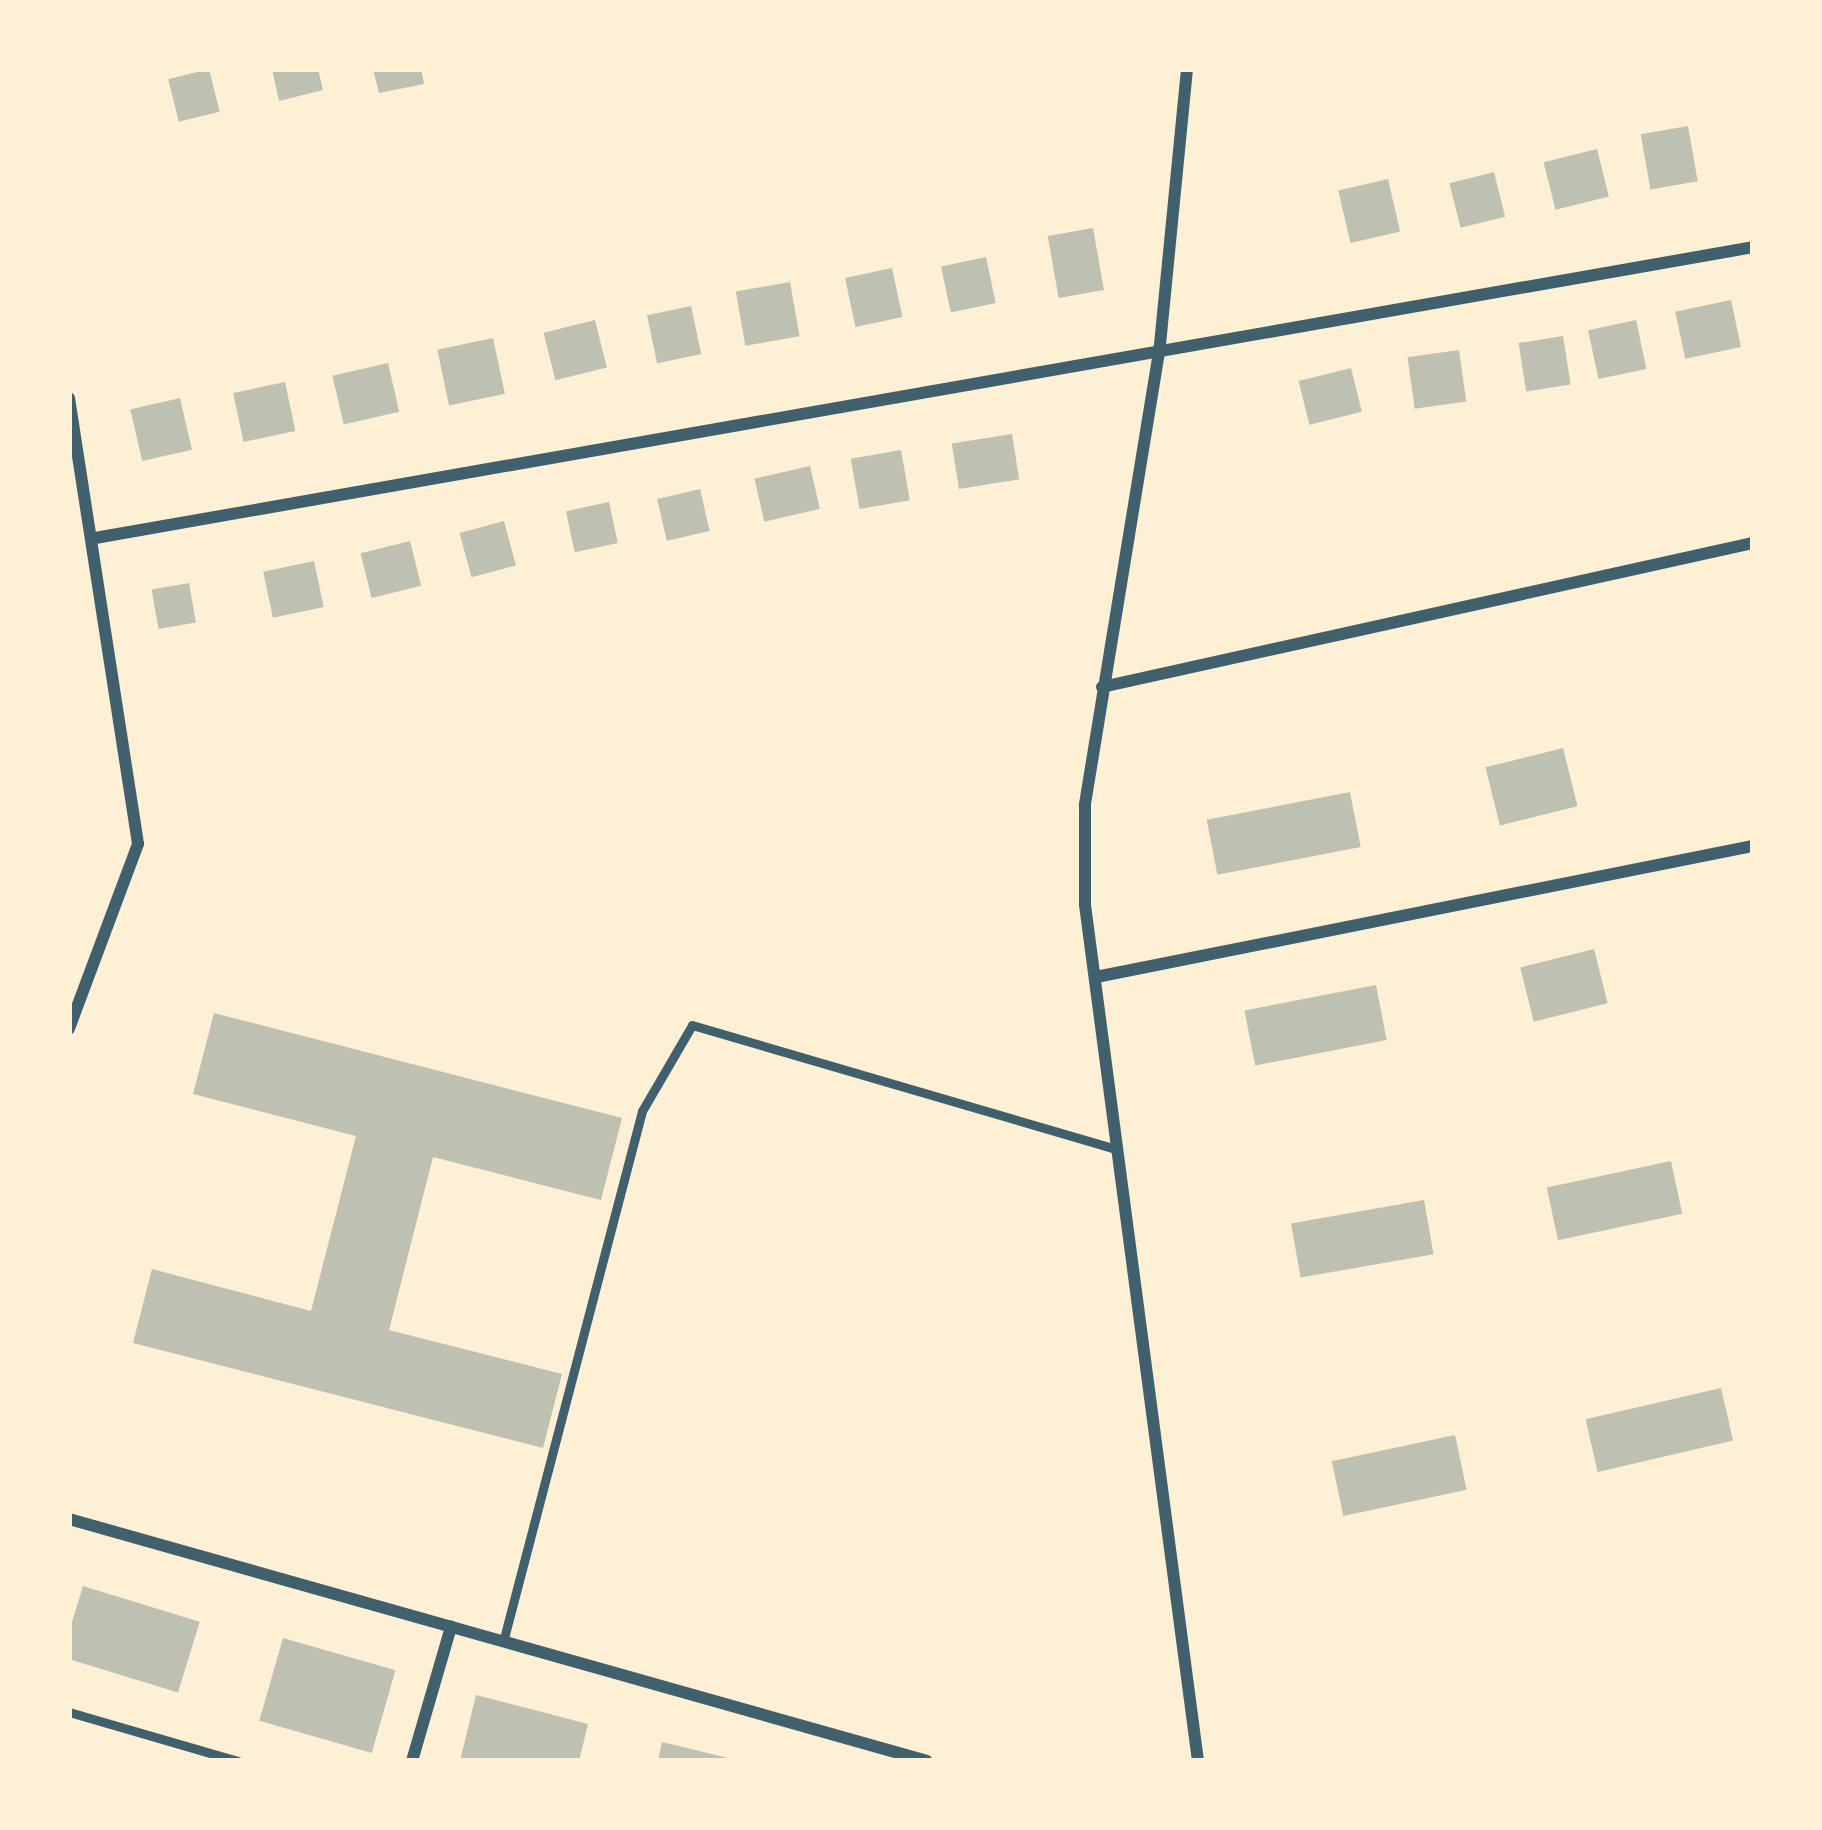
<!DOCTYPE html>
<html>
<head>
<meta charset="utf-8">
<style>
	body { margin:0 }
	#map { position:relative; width:1822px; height:1830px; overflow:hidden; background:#fdf0d5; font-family:"Fira Sans Condensed",sans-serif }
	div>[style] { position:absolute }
	.building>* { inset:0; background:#bec0b2; transform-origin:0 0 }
	.service>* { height:9px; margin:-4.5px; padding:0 4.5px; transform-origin:4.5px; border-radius:4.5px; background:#3f606c }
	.minor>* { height:12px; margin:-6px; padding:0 6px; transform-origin:6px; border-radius:6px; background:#3f606c }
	span { translate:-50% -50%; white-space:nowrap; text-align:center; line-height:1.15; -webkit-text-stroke:9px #fdf0d5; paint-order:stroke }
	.frame { position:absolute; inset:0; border:72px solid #fdf0d5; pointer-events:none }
</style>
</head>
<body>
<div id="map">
	<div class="building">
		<i style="left:209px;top:69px;width:44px;height:42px;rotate:76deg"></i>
		<i style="clip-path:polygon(272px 69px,318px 69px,323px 90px,279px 101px)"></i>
		<i style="clip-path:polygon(373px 69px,421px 69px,424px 84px,379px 93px)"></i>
		<i style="left:1688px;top:126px;width:56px;height:48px;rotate:80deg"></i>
		<i style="left:1597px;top:149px;width:49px;height:55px;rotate:76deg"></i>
		<i style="left:1494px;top:172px;width:46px;height:46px;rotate:76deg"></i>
		<i style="left:1388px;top:179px;width:54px;height:51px;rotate:77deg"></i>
		<i style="left:1093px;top:228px;width:63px;height:46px;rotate:80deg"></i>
		<i style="left:986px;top:257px;width:47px;height:46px;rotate:78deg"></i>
		<i style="left:892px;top:268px;width:50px;height:48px;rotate:78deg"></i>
		<i style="left:790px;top:282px;width:55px;height:55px;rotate:80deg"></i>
		<i style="left:1731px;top:300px;width:48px;height:57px;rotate:78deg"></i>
		<i style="left:691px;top:306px;width:49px;height:45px;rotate:78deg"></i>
		<i style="left:595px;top:320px;width:49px;height:53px;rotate:76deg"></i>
		<i style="left:1636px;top:320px;width:50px;height:49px;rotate:78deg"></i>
		<i style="left:1563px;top:336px;width:49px;height:45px;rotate:81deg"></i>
		<i style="left:493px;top:338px;width:57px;height:57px;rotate:78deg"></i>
		<i style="left:1459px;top:350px;width:52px;height:52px;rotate:82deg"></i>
		<i style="left:388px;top:363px;width:50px;height:57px;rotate:77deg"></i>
		<i style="left:1351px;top:368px;width:45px;height:54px;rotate:76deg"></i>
		<i style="left:285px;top:382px;width:50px;height:53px;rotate:78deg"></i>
		<i style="left:180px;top:398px;width:53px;height:51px;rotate:77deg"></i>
		<i style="left:1012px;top:434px;width:46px;height:61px;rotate:81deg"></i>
		<i style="left:901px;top:450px;width:51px;height:51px;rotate:80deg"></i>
		<i style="left:810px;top:466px;width:44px;height:57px;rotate:77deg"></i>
		<i style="left:700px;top:489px;width:43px;height:44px;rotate:77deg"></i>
		<i style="left:609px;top:502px;width:42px;height:44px;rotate:78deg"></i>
		<i style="left:504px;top:521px;width:46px;height:46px;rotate:75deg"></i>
		<i style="left:410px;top:541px;width:46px;height:51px;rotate:76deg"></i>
		<i style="left:314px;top:561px;width:47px;height:52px;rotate:78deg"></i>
		<i style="left:189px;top:583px;width:40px;height:38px;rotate:80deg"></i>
		<i style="left:1563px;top:748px;width:60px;height:80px;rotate:76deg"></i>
		<i style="left:1350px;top:792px;width:56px;height:146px;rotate:79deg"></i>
		<i style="left:1594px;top:949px;width:56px;height:76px;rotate:76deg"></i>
		<i style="left:1376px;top:985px;width:56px;height:134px;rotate:79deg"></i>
		<i style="clip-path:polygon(214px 1013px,622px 1118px,601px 1200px,433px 1157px,389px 1330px,562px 1374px,543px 1448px,133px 1343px,152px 1269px,311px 1311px,356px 1136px,193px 1094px)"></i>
		<i style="left:1671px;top:1161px;width:54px;height:127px;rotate:78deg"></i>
		<i style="left:1424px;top:1200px;width:55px;height:135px;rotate:80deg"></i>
		<i style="left:1721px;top:1388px;width:54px;height:139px;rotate:77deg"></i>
		<i style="left:1455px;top:1435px;width:56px;height:126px;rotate:78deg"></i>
		<i style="left:83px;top:1586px;width:122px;height:74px;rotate:17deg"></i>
		<i style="left:283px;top:1638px;width:117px;height:86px;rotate:16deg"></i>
		<i style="clip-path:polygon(476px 1695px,588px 1724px,579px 1761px,460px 1761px)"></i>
		<i style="clip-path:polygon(662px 1742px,732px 1759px,732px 1761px,658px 1761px)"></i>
	</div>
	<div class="service">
		<i style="left:503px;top:1642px;width:549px;rotate:-75.33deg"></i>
		<i style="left:642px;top:1111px;width:99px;rotate:-59.8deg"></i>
		<i style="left:692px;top:1025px;width:443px;rotate:16.3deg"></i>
		<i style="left:69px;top:1712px;width:176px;rotate:16.2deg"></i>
	</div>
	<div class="minor">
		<i style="left:1187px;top:69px;width:278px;rotate:95.6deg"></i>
		<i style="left:1160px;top:346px;width:465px;rotate:99.3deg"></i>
		<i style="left:1085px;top:805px;width:100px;rotate:90deg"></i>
		<i style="left:1085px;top:905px;width:863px;rotate:82.48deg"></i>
		<i style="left:69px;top:398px;width:451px;rotate:81.2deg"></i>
		<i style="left:138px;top:844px;width:197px;rotate:110.5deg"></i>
		<i style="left:95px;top:538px;width:1683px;rotate:-9.95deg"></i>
		<i style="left:1102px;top:687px;width:667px;rotate:-12.47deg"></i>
		<i style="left:1096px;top:977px;width:670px;rotate:-11.28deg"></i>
		<i style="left:69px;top:1519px;width:891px;rotate:15.75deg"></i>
		<i style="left:412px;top:1761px;width:140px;rotate:-73.8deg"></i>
	</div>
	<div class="frame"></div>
</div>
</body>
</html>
